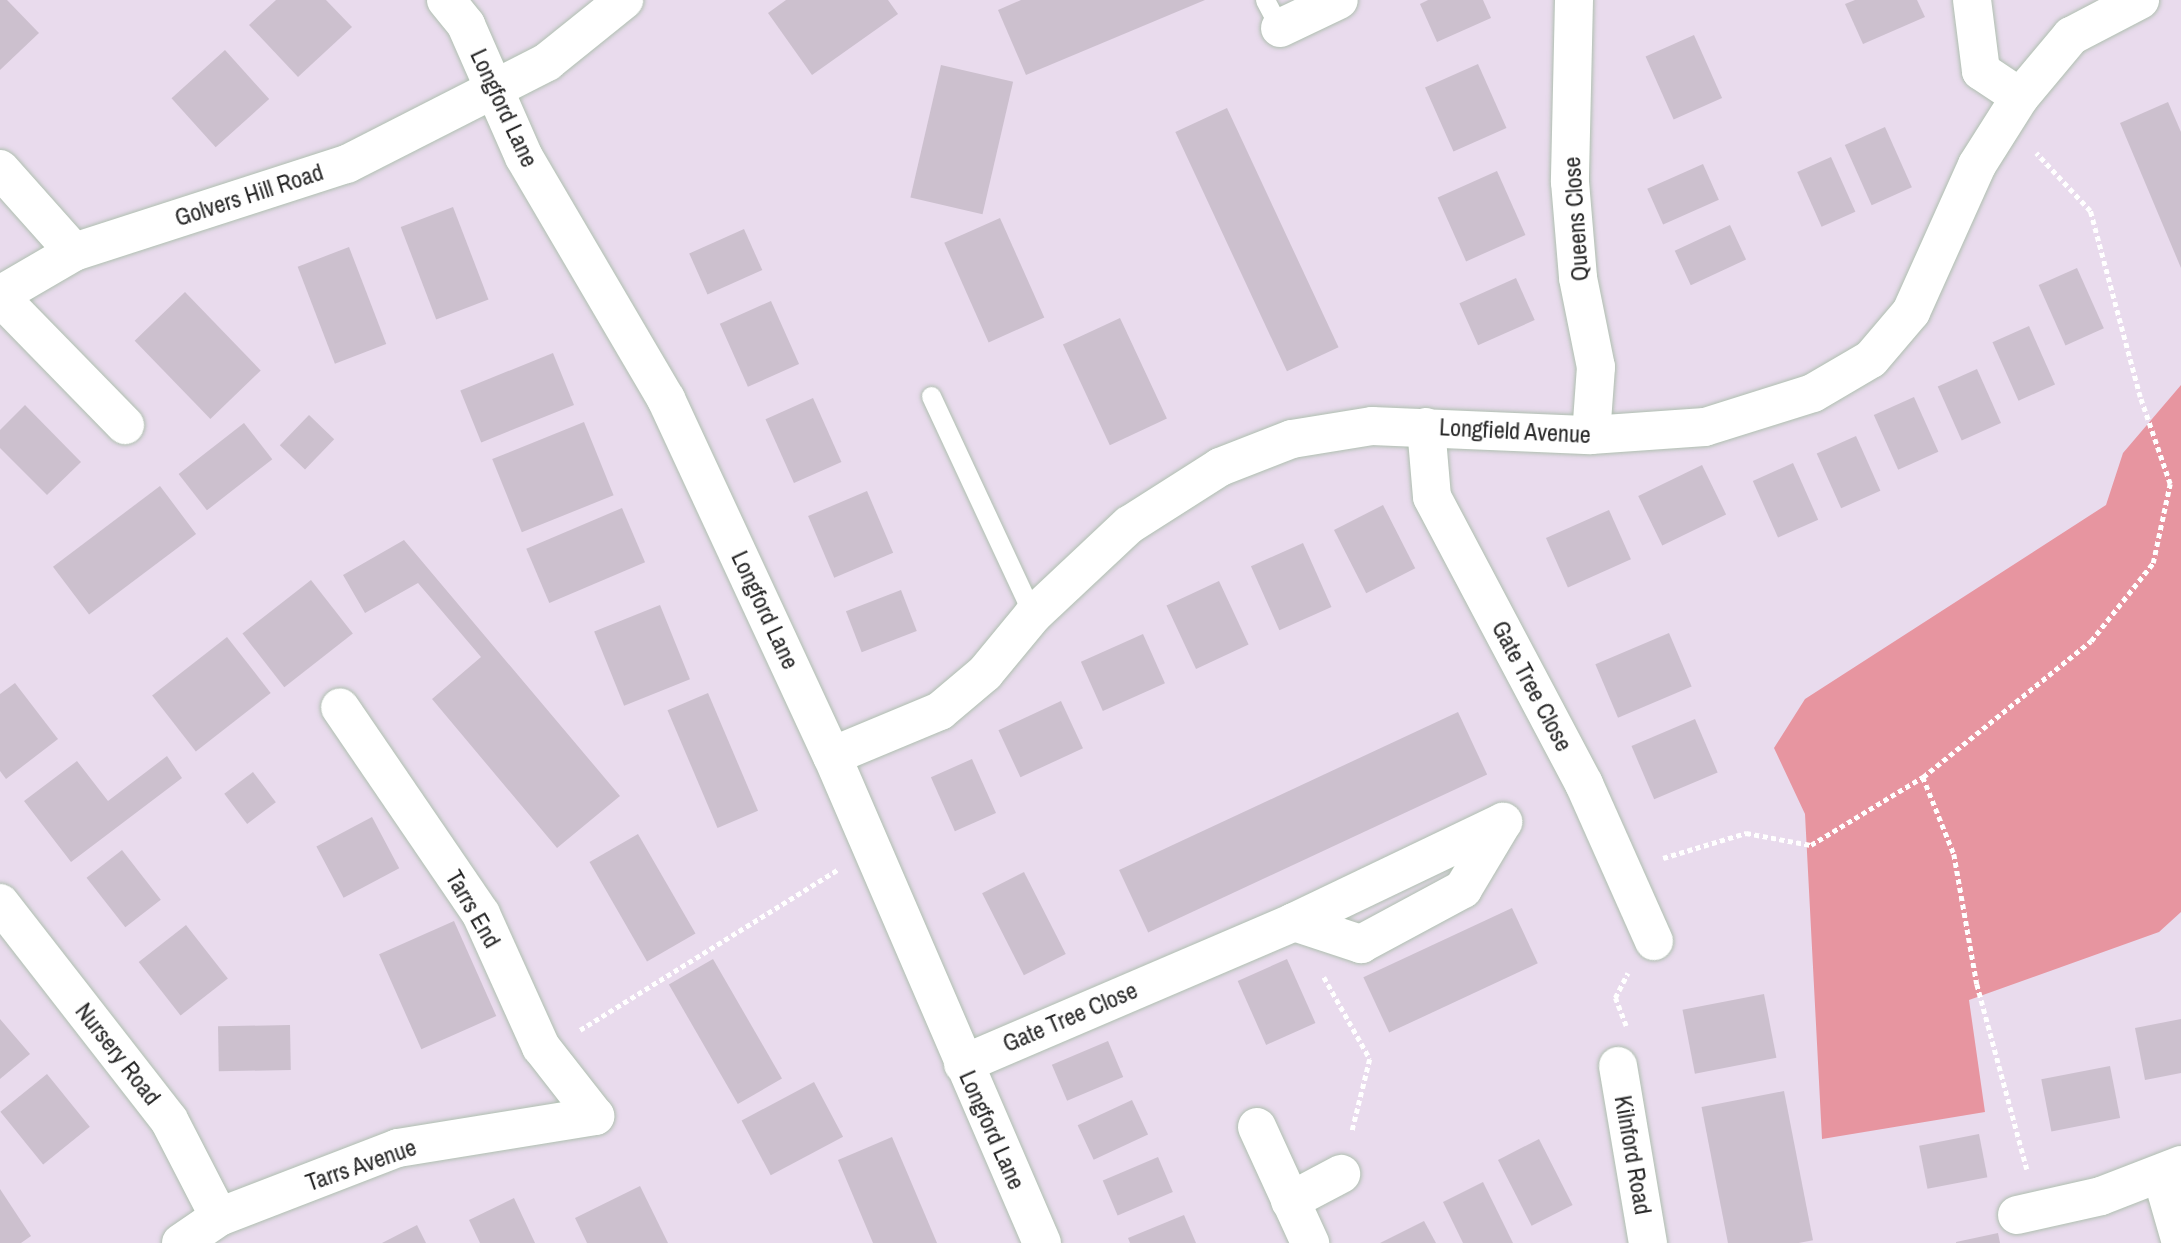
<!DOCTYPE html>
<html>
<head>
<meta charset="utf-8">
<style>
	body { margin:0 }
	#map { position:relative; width:2181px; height:1243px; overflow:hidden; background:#e9dbed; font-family:"Archivo Narrow",sans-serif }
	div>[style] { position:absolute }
	.green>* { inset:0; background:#e795a0 }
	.building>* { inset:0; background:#ccc0ce; transform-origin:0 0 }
	.path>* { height:4.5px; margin-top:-2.25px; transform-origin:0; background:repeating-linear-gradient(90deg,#fff 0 5px,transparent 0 8.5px) }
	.roads { filter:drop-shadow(0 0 2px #afbfb0) drop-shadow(0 0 2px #afbfb0) }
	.lane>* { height:19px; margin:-9.5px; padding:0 9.5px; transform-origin:9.5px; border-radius:9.5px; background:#fff }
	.street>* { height:38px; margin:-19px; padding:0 19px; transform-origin:19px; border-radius:19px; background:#fff }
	span { translate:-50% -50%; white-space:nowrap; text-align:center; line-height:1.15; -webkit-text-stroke:5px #fff; paint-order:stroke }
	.street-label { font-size:24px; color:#2a2a2a }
</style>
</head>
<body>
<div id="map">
	<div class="green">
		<i style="clip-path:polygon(2181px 385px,2181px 912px,2159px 932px,1969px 1000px,1985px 1112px,1822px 1139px,1805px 814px,1774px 748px,1805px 699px,2106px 505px,2123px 453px)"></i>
	</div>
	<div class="building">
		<i style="clip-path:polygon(0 0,7px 0,39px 33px,0 70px)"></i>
		<i style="clip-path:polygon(276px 0,326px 0,352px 27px,298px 77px,249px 25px)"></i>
		<i style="clip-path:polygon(786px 0,888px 0,898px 14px,812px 75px,768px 13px)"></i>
		<i style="clip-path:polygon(1021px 0,1205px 0,1026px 75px,998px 10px)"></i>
		<i style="clip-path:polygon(1428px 0,1483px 0,1491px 18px,1437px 42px,1420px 4px)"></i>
		<i style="clip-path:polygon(1855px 0,1917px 0,1925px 17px,1863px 44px,1845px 4px)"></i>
		<i style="left:1694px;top:35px;width:69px;height:53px;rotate:66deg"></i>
		<i style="left:225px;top:50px;width:66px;height:72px;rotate:48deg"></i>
		<i style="left:1478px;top:64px;width:70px;height:58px;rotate:66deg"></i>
		<i style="left:941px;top:65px;width:74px;height:136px;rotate:13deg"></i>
		<i style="clip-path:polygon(2168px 102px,2181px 132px,2181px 268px,2120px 123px)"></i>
		<i style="left:1227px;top:108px;width:264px;height:57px;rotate:65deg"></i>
		<i style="left:1885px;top:127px;width:66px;height:44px;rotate:66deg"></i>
		<i style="left:1831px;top:157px;width:60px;height:37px;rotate:66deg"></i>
		<i style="left:1703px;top:164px;width:39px;height:61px;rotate:66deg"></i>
		<i style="left:1497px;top:171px;width:70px;height:65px;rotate:66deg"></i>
		<i style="left:453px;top:207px;width:99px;height:56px;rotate:69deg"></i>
		<i style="left:1000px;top:218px;width:109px;height:61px;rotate:66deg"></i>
		<i style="left:1730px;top:225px;width:38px;height:61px;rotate:65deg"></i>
		<i style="left:744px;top:229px;width:45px;height:60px;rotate:66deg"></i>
		<i style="left:349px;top:247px;width:104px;height:55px;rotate:69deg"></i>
		<i style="left:2077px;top:268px;width:66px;height:42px;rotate:66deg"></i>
		<i style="left:1516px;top:278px;width:46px;height:62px;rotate:66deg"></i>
		<i style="left:185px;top:292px;width:109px;height:70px;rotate:46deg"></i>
		<i style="left:771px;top:301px;width:69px;height:56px;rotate:66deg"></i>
		<i style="left:1120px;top:318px;width:111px;height:63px;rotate:65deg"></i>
		<i style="left:2029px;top:326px;width:64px;height:40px;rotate:66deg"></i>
		<i style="left:553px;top:353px;width:56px;height:100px;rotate:68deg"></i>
		<i style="left:1977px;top:369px;width:59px;height:43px;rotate:66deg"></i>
		<i style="left:1914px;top:397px;width:60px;height:44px;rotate:66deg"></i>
		<i style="left:813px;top:398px;width:70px;height:52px;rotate:66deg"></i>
		<i style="clip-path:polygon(25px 405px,81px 462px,47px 495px,0 448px,0 430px)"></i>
		<i style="left:309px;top:415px;width:35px;height:42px;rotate:44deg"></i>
		<i style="left:584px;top:422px;width:79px;height:99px;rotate:68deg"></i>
		<i style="left:244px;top:423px;width:46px;height:83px;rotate:52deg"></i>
		<i style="left:1856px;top:436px;width:60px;height:43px;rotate:66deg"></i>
		<i style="left:1793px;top:463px;width:62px;height:44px;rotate:66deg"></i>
		<i style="left:1702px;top:465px;width:55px;height:71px;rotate:64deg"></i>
		<i style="left:160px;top:486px;width:60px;height:134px;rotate:53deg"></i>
		<i style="left:867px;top:491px;width:67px;height:64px;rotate:67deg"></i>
		<i style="left:1383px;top:505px;width:71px;height:55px;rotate:63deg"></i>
		<i style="left:622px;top:508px;width:59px;height:104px;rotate:67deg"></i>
		<i style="left:1609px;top:510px;width:54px;height:69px;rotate:66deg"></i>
		<i style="clip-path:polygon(404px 540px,620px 796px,557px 848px,432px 699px,481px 657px,418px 583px,365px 613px,343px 575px)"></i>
		<i style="left:1303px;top:543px;width:70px;height:57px;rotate:66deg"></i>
		<i style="left:311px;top:580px;width:68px;height:87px;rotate:52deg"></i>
		<i style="left:1219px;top:581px;width:70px;height:58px;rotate:65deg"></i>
		<i style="left:901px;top:590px;width:44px;height:59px;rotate:69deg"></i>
		<i style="left:660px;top:605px;width:80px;height:71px;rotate:68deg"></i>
		<i style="left:1669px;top:633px;width:58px;height:80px;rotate:67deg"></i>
		<i style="left:1143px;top:634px;width:54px;height:68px;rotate:66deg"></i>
		<i style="left:227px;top:637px;width:71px;height:95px;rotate:52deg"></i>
		<i style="clip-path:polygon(15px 683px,58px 739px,6px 779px,0 771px,0 694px)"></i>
		<i style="left:708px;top:693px;width:128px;height:44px;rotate:67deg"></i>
		<i style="left:1061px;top:701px;width:52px;height:69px;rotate:65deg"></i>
		<i style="left:1458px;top:712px;width:69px;height:374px;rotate:65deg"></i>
		<i style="left:1695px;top:719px;width:58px;height:69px;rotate:67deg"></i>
		<i style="clip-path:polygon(167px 756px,182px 778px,71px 862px,24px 801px,77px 761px,108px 801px)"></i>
		<i style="left:972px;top:759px;width:59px;height:45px;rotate:66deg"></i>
		<i style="left:253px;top:772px;width:38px;height:36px;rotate:53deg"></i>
		<i style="left:372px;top:817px;width:58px;height:63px;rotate:62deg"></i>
		<i style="left:638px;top:834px;width:115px;height:56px;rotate:60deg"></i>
		<i style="left:122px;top:850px;width:63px;height:45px;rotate:52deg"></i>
		<i style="left:1024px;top:872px;width:92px;height:47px;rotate:63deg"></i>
		<i style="left:1512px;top:908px;width:61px;height:164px;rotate:65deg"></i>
		<i style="left:454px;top:921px;width:104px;height:82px;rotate:66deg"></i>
		<i style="left:186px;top:925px;width:68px;height:60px;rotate:52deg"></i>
		<i style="left:713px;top:959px;width:138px;height:51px;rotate:60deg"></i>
		<i style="left:1287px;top:959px;width:70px;height:54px;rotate:66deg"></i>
		<i style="left:1764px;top:994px;width:65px;height:83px;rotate:79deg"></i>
		<i style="clip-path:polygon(0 1019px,30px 1054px,0 1079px)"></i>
		<i style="clip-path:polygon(2181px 1019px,2181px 1073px,2145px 1080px,2135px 1028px)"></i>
		<i style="left:290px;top:1025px;width:45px;height:72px;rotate:89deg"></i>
		<i style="left:1108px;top:1041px;width:39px;height:61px;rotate:67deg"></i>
		<i style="left:2110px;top:1066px;width:53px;height:70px;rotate:79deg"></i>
		<i style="left:47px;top:1074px;width:68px;height:60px;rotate:51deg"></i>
		<i style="left:814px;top:1082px;width:62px;height:82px;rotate:62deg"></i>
		<i style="left:1784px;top:1091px;width:152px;height:84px;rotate:79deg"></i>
		<i style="left:1132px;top:1100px;width:38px;height:60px;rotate:65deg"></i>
		<i style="left:1979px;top:1134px;width:44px;height:61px;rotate:79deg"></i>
		<i style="clip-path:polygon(892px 1137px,937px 1243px,873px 1243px,838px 1160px)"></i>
		<i style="left:1539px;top:1139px;width:74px;height:46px;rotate:63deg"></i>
		<i style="left:1158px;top:1157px;width:38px;height:60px;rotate:67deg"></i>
		<i style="clip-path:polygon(1483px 1182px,1513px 1243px,1463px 1243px,1443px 1202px)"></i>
		<i style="clip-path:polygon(640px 1186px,668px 1243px,587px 1243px,575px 1218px)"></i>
		<i style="clip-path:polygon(0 1189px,31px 1236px,21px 1243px,0 1243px)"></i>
		<i style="clip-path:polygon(514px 1198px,535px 1243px,480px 1243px,469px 1220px)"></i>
		<i style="clip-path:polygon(1184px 1215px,1196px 1243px,1130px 1243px,1128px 1238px)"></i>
		<i style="clip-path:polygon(1424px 1221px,1436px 1243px,1380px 1243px)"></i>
		<i style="clip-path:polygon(417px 1225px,426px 1243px,382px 1243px)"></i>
		<i style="clip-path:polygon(1998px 1233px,2000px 1243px,1956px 1243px,1956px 1242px)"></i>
	</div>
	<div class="path">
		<i style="left:1923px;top:777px;width:83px;rotate:68.1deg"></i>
		<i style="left:1954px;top:854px;width:132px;rotate:80deg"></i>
		<i style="left:1977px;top:984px;width:192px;rotate:74.9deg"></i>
		<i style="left:1663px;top:858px;width:87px;rotate:-16.8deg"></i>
		<i style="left:1746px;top:833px;width:66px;rotate:10.5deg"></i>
		<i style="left:1811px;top:845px;width:131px;rotate:-31.3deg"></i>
		<i style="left:1923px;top:777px;width:216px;rotate:-39deg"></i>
		<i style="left:2091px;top:641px;width:100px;rotate:-51.5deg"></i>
		<i style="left:2153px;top:563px;width:81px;rotate:-77.9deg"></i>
		<i style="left:2170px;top:484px;width:92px;rotate:-109deg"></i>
		<i style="left:2140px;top:397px;width:193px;rotate:-105deg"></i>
		<i style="left:2090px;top:211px;width:79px;rotate:-133deg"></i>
		<i style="left:1324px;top:977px;width:94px;rotate:60.7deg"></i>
		<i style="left:1370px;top:1059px;width:75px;rotate:103.9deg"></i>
		<i style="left:1626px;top:1026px;width:30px;rotate:-111deg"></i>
		<i style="left:1615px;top:998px;width:28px;rotate:-63deg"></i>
		<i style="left:580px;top:1030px;width:303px;rotate:-31.9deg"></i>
	</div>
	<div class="roads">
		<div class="lane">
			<i style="left:1265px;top:0;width:32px;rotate:62deg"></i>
			<i style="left:931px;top:396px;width:242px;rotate:65deg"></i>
		</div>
		<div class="street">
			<i style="left:446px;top:0;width:32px;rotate:51deg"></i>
			<i style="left:466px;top:25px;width:144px;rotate:66.3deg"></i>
			<i style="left:524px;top:157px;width:281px;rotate:59.6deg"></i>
			<i style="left:666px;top:399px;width:394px;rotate:65.1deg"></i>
			<i style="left:832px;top:756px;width:530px;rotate:66.67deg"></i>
			<i style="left:1574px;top:0;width:182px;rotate:91.3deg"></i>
			<i style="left:1570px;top:182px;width:96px;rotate:85.2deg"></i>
			<i style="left:1578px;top:278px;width:91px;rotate:78.6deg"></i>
			<i style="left:1596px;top:367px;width:68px;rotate:94.2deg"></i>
			<i style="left:1280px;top:28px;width:65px;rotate:-25.4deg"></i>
			<i style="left:2020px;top:97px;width:80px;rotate:-50.1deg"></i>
			<i style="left:2071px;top:36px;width:78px;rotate:-27.6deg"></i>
			<i style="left:0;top:169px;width:111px;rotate:48.3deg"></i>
			<i style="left:0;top:295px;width:86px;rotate:-30.2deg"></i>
			<i style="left:74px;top:252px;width:287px;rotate:-17.9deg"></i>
			<i style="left:347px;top:164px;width:225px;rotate:-27deg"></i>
			<i style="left:547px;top:62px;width:99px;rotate:-38.8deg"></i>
			<i style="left:0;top:297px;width:179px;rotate:45.7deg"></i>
			<i style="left:1426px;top:427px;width:70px;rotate:85.1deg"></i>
			<i style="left:1432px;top:497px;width:325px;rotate:62.1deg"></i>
			<i style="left:1584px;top:784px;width:172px;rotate:66deg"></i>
			<i style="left:832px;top:756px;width:117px;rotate:-22.6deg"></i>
			<i style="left:940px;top:711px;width:59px;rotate:-40.2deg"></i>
			<i style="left:985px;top:673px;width:75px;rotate:-50.4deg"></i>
			<i style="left:1033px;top:615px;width:132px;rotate:-43.2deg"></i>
			<i style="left:1129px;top:525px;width:108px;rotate:-32.5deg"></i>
			<i style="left:1220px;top:467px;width:77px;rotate:-21.3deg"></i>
			<i style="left:1292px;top:439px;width:81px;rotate:-9.2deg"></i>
			<i style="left:1372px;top:426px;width:219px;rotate:2.4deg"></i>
			<i style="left:1591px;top:435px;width:114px;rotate:-4deg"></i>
			<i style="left:1705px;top:427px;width:113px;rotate:-17.5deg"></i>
			<i style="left:1813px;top:393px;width:67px;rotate:-30.4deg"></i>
			<i style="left:1871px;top:359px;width:62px;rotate:-49.6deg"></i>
			<i style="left:1911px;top:312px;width:161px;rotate:-65.8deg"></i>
			<i style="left:1977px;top:165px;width:80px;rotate:-57.7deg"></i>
			<i style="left:2020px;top:97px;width:47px;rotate:-146.3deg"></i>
			<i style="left:1981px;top:71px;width:72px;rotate:-97.2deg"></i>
			<i style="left:0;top:903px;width:275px;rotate:52.1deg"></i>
			<i style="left:169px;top:1120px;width:109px;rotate:62.7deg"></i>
			<i style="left:1294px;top:922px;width:71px;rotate:18.2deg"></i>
			<i style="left:1361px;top:944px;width:116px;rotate:-28.3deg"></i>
			<i style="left:1463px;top:889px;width:78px;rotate:-59.2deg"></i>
			<i style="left:963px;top:1064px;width:360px;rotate:-23.2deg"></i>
			<i style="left:1294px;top:922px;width:232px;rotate:-25.6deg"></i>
			<i style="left:1618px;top:1066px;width:180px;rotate:80.4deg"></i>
			<i style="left:1257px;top:1127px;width:128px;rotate:65.4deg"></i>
			<i style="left:2162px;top:1177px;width:69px;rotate:73.9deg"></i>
			<i style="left:1290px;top:1201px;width:58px;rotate:-27.9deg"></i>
			<i style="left:2017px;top:1215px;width:86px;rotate:-12.7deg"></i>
			<i style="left:2101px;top:1196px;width:86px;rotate:-21.2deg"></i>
			<i style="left:181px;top:1243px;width:46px;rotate:-34.4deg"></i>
			<i style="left:219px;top:1217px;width:192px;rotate:-21.1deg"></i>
			<i style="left:398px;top:1148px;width:200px;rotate:-9.2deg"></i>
			<i style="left:595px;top:1116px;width:88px;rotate:-128deg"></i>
			<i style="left:541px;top:1047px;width:146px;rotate:-114.3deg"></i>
			<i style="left:481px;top:914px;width:250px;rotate:-124.3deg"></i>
		</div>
	</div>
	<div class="street-label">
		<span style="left:504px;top:108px;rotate:65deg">Longford Lane</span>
		<span style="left:249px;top:195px;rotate:-18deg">Golvers Hill Road</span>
		<span style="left:1576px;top:219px;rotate:-94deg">Queens Close</span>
		<span style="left:1515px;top:431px;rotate:3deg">Longfield Avenue</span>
		<span style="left:765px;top:610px;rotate:65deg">Longford Lane</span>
		<span style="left:1532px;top:686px;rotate:62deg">Gate Tree Close</span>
		<span style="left:473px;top:909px;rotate:60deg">Tarrs End</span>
		<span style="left:1070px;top:1017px;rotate:-23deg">Gate Tree Close</span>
		<span style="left:118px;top:1054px;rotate:52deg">Nursery Road</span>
		<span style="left:992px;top:1130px;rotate:66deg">Longford Lane</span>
		<span style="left:1633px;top:1155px;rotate:80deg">Kilnford Road</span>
		<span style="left:361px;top:1165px;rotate:-19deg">Tarrs Avenue</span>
	</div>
</div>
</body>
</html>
